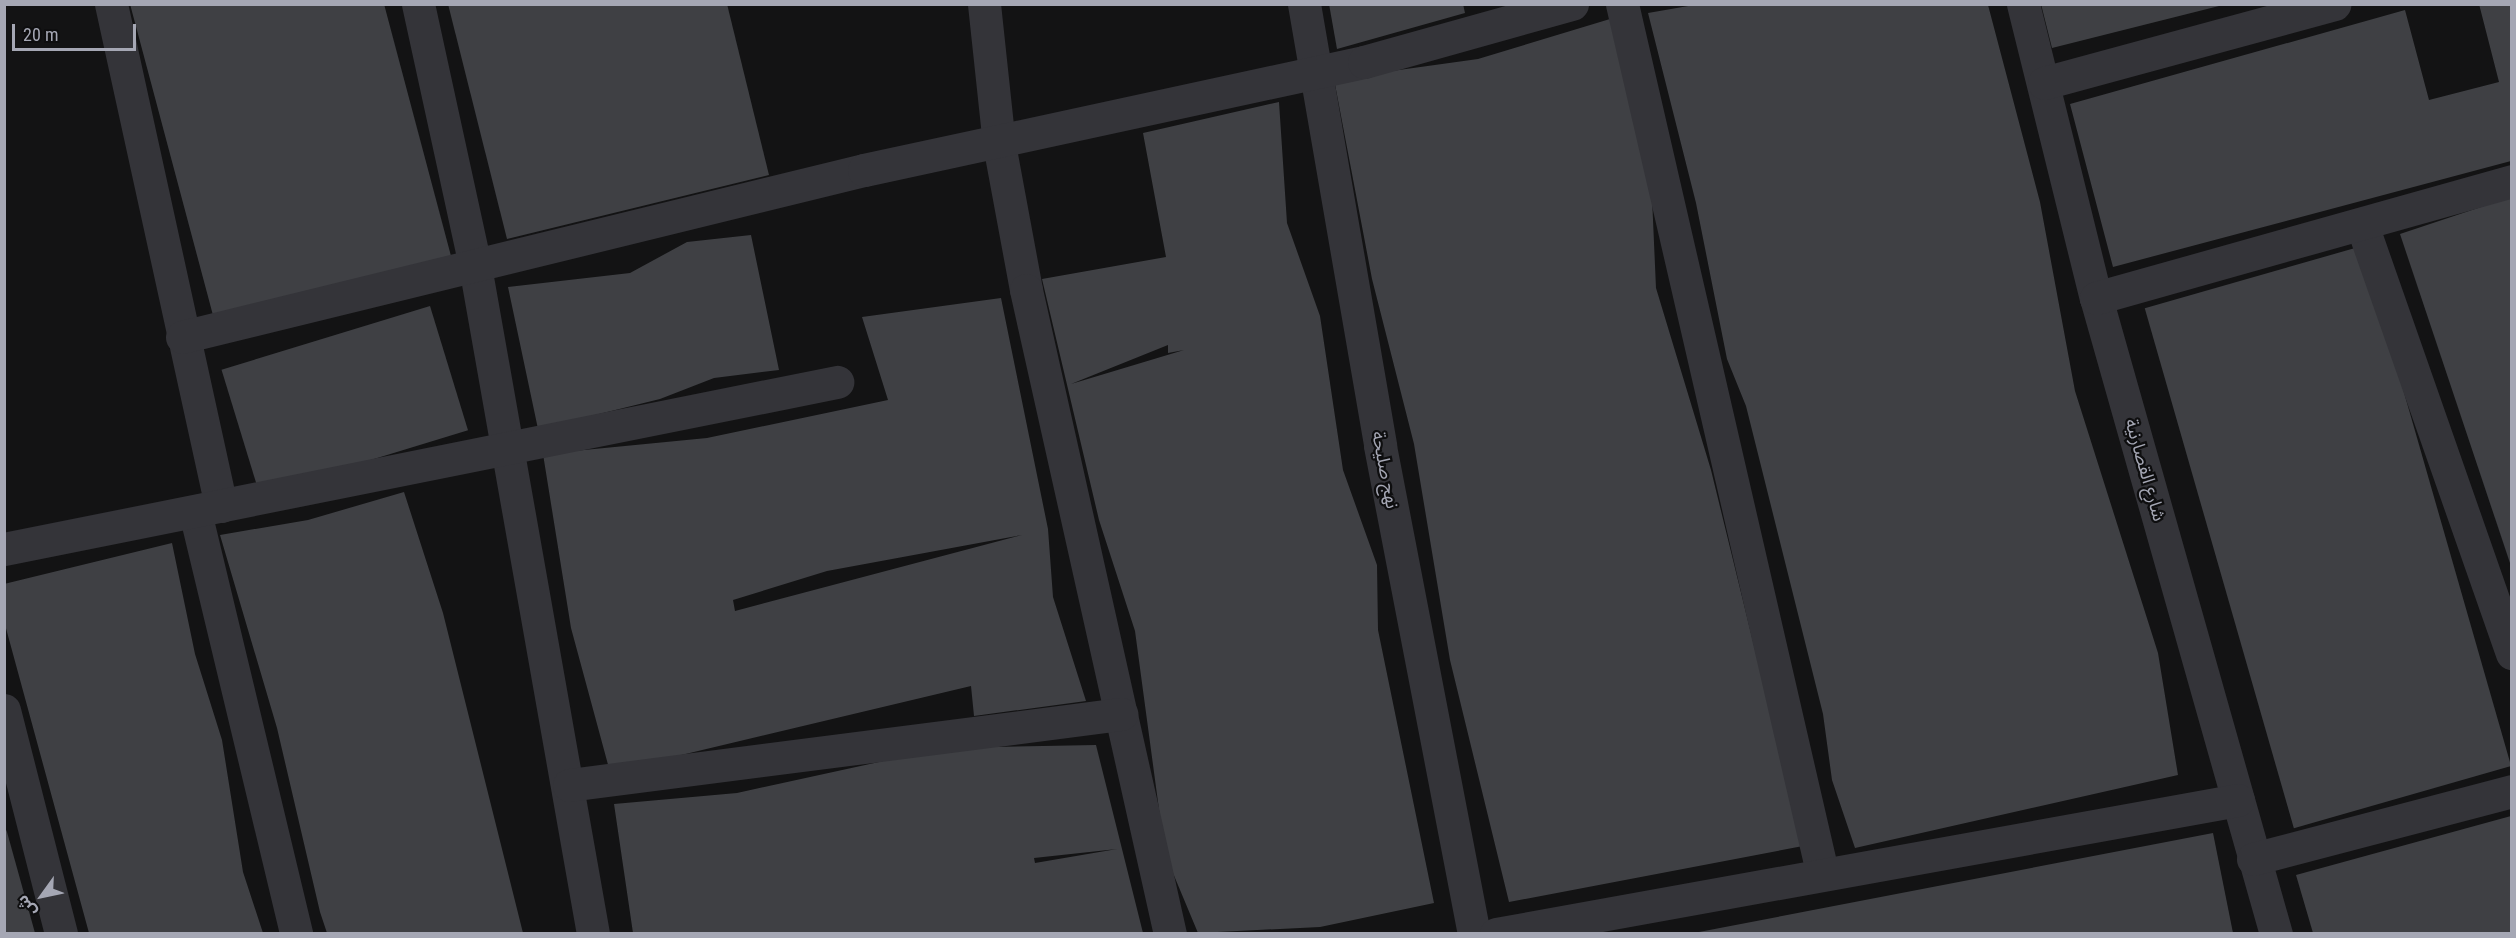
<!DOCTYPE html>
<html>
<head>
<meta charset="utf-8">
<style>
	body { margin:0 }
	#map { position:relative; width:2516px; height:938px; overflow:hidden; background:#131314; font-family:"Roboto Condensed","Noto Sans Arabic",sans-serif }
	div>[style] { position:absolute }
	.building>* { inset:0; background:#3f4044; transform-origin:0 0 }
	.minor>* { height:33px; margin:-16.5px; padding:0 16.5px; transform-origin:16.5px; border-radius:16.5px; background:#343439 }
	span { translate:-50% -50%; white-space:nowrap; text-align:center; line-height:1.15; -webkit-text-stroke:4.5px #0e0e0f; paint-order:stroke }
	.street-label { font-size:18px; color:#a5a7b4 }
	.frame { position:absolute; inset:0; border:6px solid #a5a7b4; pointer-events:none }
	.north { position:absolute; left:12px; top:866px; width:60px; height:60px; -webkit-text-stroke:4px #0e0e0f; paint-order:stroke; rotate:237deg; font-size:16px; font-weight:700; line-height:24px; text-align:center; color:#a5a7b4 }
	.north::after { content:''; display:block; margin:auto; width:21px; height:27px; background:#a5a7b4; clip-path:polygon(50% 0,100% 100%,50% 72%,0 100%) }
	.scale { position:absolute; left:12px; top:24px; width:124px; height:27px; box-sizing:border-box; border:3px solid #a5a7b4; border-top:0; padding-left:8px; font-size:18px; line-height:21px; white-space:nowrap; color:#a5a7b4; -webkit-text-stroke:4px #0e0e0f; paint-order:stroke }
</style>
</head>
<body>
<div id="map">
	<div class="building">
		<i style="clip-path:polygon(130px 4px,384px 4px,451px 256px,214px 319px)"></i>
		<i style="clip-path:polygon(448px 4px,727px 4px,769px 175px,507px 239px)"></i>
		<i style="clip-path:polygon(1329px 4px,1463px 4px,1465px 13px,1337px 49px)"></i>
		<i style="clip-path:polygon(2041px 4px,2223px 4px,2223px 5px,2052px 48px)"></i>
		<i style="clip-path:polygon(2479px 4px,2511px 4px,2511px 161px,2113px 267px,2070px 104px,2405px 10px,2429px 100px,2499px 82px)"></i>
		<i style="clip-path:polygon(1694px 5px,1988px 5px,2040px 202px,2075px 391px,2158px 653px,2178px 775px,1855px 848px,1832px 780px,1823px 714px,1746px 406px,1727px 359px,1696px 203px,1648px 13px)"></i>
		<i style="clip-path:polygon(1610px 19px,1652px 197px,1656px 288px,1711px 470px,1803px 846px,1509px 902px,1450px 660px,1414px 444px,1372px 279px,1334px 79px,1478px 59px)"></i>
		<i style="clip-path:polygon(evenodd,1279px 102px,1287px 223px,1320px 316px,1343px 470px,1377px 565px,1378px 630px,1434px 903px,1320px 927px,1198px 933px,1165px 854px,1135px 631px,1099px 520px,1042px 279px,1166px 257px,1143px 133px,1279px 102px,1168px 345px,1168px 353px,1184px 350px,1071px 384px,1168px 345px)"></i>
		<i style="clip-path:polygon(2511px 197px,2511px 566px,2400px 234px)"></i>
		<i style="clip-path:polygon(751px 235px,779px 370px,714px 378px,660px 399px,538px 429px,508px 287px,630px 273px,687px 242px)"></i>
		<i style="left:2362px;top:246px;width:541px;height:226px;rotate:74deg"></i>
		<i style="clip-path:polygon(evenodd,1001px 298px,1048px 529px,1053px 597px,1086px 701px,974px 716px,971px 686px,610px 772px,571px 628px,543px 454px,707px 438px,888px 400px,862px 317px,1001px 298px,1022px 535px,735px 611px,733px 600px,827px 571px,1022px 535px)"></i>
		<i style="left:430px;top:306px;width:130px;height:218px;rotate:73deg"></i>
		<i style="clip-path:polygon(404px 492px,443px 613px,523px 933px,327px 933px,320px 912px,277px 728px,220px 535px,308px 520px)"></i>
		<i style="clip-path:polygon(172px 543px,195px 654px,222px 740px,243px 872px,263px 933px,89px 933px,4px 621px,4px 584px)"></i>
		<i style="clip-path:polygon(evenodd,1096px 745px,1143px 933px,633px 933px,614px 804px,737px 793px,943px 748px,1096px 745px,1117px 849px,1035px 863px,1034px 858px,1117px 849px)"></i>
		<i style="clip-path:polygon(2511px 816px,2511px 933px,2313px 933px,2296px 875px)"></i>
		<i style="clip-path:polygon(4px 825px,7px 832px,35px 933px,4px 933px)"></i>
		<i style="clip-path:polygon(2213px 833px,2233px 933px,1699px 933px,1699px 932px)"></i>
	</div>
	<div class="minor">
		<i style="left:111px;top:4px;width:514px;rotate:77.64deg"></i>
		<i style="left:418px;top:4px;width:268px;rotate:77.7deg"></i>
		<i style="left:475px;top:266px;width:678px;rotate:79.98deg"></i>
		<i style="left:984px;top:4px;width:141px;rotate:83.9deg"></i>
		<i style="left:999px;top:144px;width:148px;rotate:79.5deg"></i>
		<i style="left:1026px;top:290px;width:660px;rotate:77.4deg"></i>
		<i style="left:1304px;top:4px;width:448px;rotate:80.2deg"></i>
		<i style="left:1380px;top:446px;width:497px;rotate:79.1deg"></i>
		<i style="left:1622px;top:4px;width:891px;rotate:77.02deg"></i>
		<i style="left:2023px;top:4px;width:303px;rotate:76.1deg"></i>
		<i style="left:2096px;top:298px;width:661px;rotate:74.2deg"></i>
		<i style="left:2044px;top:83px;width:301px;rotate:-15.2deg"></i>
		<i style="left:2362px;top:225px;width:454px;rotate:70.7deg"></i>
		<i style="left:2096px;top:298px;width:432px;rotate:-15.7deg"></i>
		<i style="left:182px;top:337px;width:702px;rotate:-13.76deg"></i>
		<i style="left:864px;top:170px;width:512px;rotate:-12.19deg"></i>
		<i style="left:1364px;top:62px;width:216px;rotate:-15.6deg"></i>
		<i style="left:195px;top:512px;width:434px;rotate:76.5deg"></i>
		<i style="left:4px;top:549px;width:850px;rotate:-11.34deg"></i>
		<i style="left:4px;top:710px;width:231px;rotate:75.7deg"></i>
		<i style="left:569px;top:785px;width:557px;rotate:-7.33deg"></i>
		<i style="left:2253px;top:859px;width:268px;rotate:-14.7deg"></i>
		<i style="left:1496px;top:934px;width:754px;rotate:-10.24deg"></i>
	</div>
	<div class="street-label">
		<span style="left:1385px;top:470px;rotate:79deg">نهج صليحة</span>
		<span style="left:2145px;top:470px;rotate:74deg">شارع القصارنية</span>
	</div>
	<div class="frame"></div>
	<div class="north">ش</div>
	<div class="scale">20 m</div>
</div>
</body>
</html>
